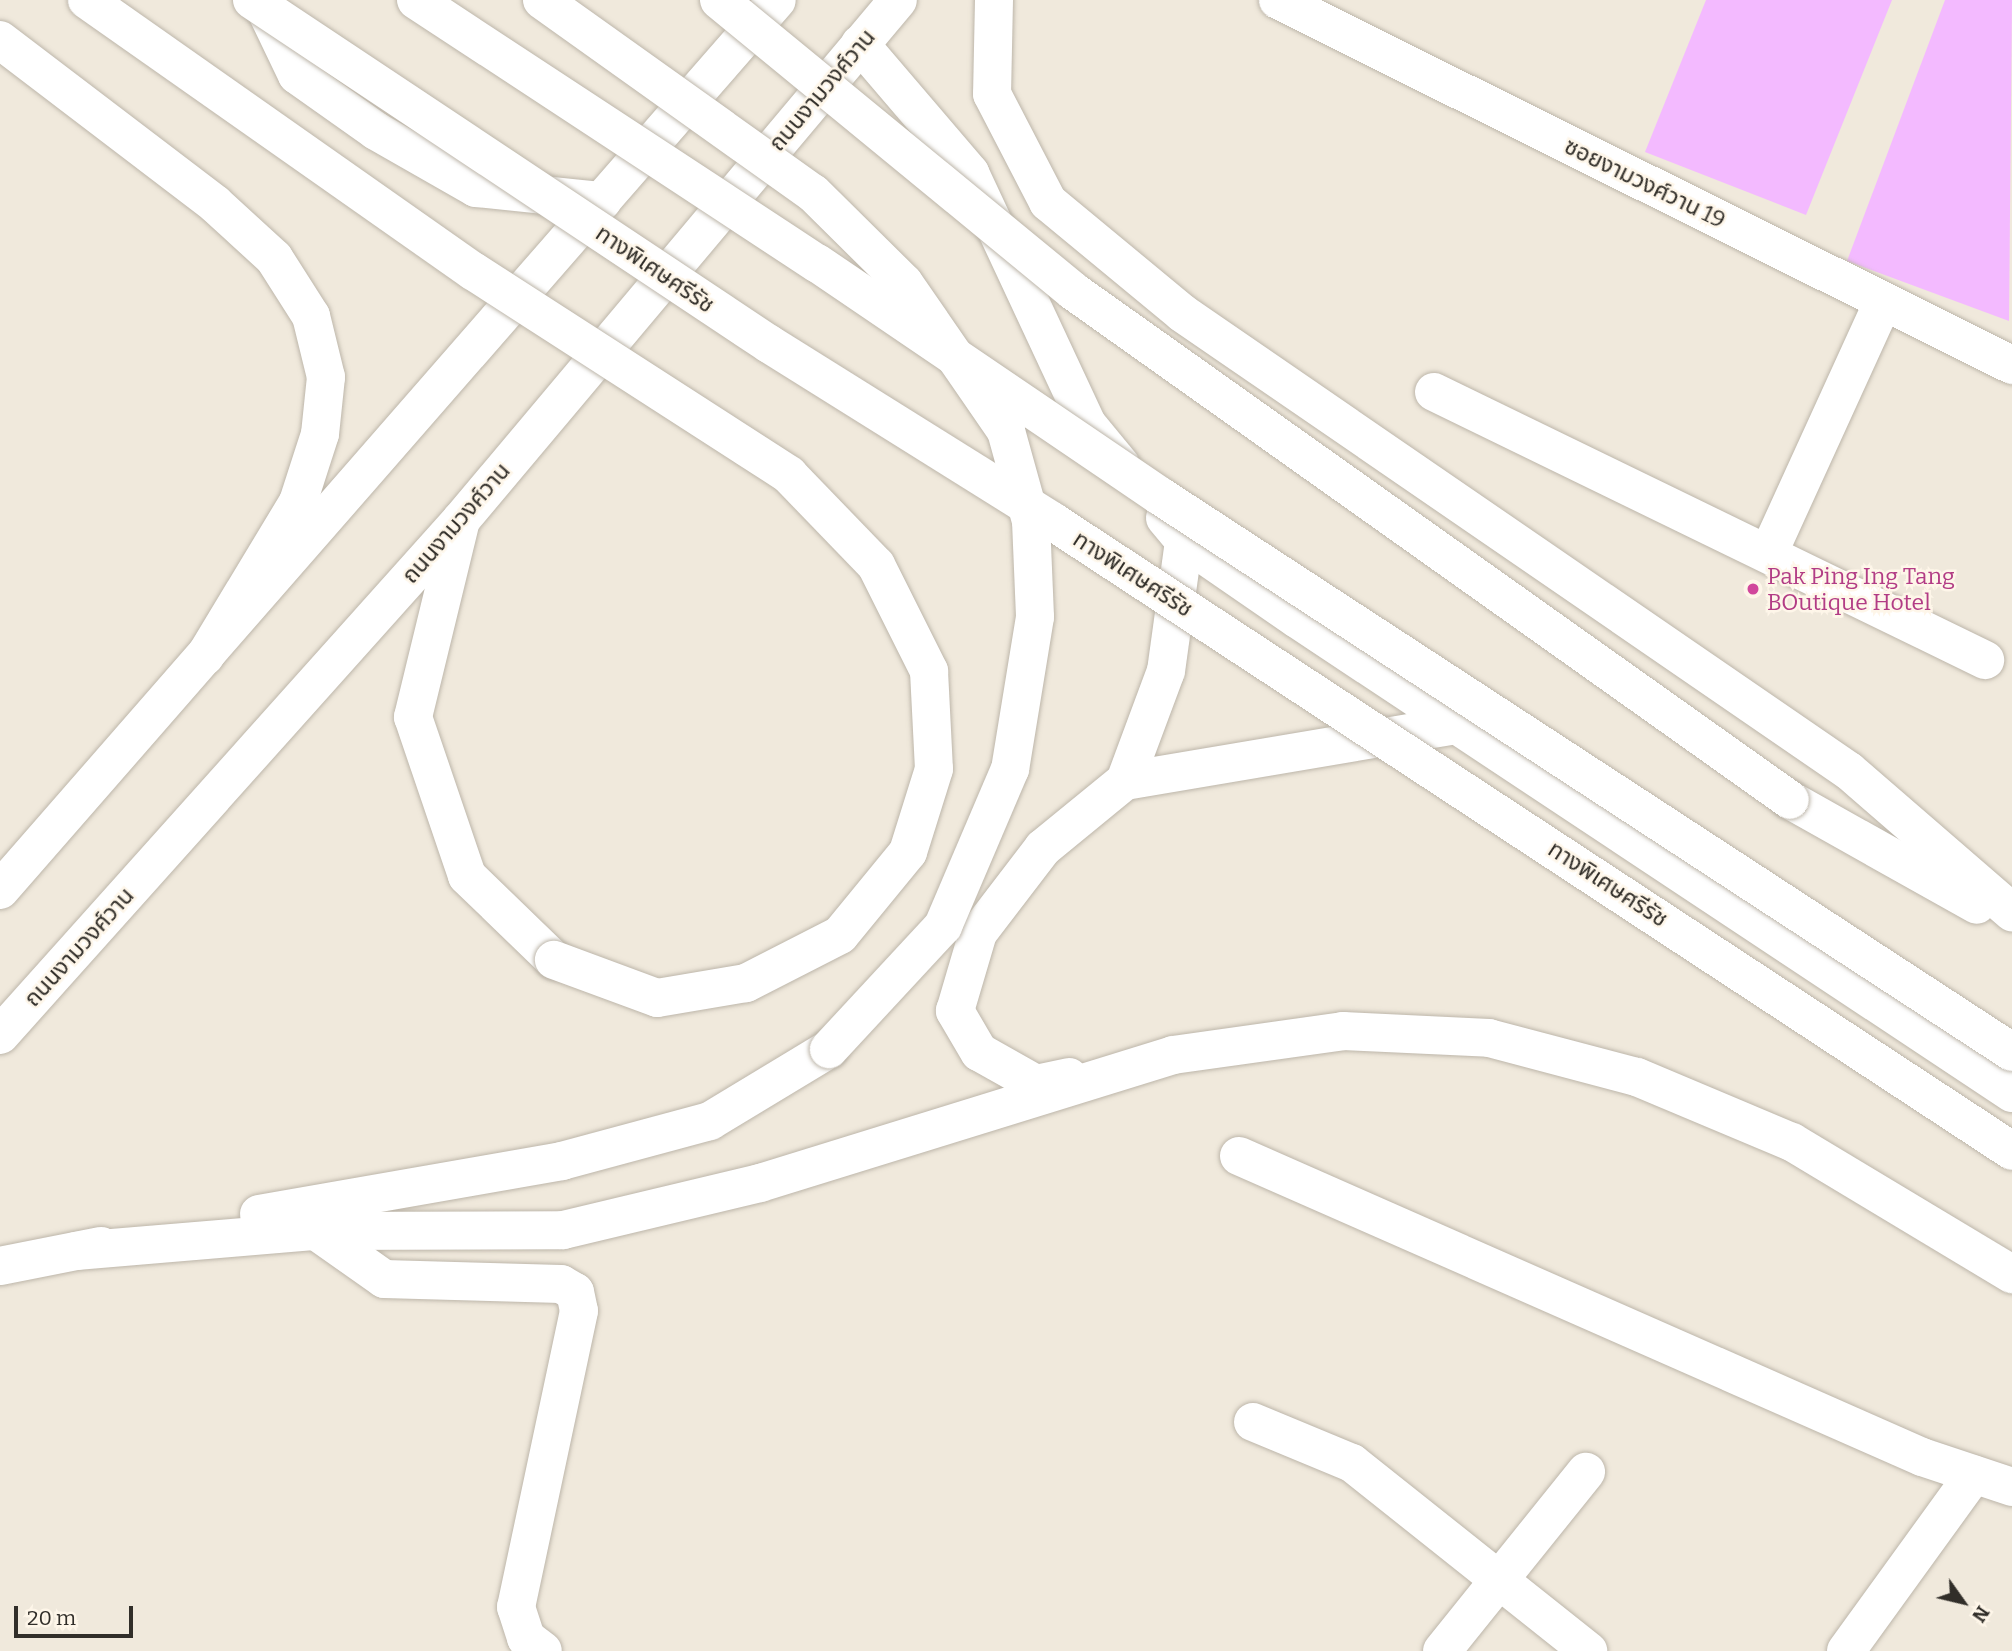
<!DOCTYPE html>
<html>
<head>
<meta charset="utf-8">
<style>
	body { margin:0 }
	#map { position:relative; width:2012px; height:1651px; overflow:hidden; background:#f0e9dc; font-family:Bitter,"Noto Sans Thai",serif }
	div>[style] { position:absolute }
	.building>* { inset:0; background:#f3baff }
	.roads { filter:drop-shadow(0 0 2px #bdb6aa) drop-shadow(0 0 2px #bdb6aa) }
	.minor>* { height:38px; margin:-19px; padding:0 19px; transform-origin:19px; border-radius:19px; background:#fff }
	.major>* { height:38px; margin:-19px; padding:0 19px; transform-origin:19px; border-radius:19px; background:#fff }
	.highway>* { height:38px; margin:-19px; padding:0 19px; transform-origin:19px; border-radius:19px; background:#fff }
	.bridges { filter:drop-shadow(0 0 2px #bdb6aa) drop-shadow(0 0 2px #bdb6aa) }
	.highway-bridge>* { height:38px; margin:-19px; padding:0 19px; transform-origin:19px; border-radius:19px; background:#fff }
	.dots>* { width:19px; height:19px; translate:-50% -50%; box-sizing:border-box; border:4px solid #fef6e9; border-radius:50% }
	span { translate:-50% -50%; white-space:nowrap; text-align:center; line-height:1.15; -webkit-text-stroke:5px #fef6e9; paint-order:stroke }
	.street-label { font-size:23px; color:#312e29 }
	.hotel-label { font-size:23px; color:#b23c85 }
	.left { translate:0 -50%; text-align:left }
	.north { position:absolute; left:1928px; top:1567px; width:70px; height:70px; -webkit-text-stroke:5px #fef6e9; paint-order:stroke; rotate:124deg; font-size:19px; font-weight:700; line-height:28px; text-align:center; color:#312e29 }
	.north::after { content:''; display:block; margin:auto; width:24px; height:32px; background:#312e29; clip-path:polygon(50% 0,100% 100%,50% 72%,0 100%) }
	.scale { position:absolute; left:14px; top:1606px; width:119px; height:32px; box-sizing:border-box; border:4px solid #312e29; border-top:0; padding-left:9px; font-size:21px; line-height:24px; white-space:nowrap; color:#312e29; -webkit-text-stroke:5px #fef6e9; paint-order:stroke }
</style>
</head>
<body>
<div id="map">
	<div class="building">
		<i style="clip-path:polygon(1706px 0,1892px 0,1806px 215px,1645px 152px)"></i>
		<i style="clip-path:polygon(1945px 0,2012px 0,2009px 321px,1847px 261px)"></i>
	</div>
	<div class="roads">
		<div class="minor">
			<i style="left:1278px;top:0;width:820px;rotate:26.44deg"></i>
			<i style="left:860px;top:44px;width:170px;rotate:49.5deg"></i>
			<i style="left:970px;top:173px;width:277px;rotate:65deg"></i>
			<i style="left:1087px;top:424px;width:52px;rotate:50.5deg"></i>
			<i style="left:1434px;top:392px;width:613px;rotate:25.94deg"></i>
			<i style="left:1165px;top:518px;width:30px;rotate:50deg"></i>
			<i style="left:1184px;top:541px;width:137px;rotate:34.6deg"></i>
			<i style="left:1297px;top:619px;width:858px;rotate:33.54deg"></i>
			<i style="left:1769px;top:552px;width:275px;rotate:-65.5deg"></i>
			<i style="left:1239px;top:1156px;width:746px;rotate:23.78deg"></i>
			<i style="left:1922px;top:1457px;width:95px;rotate:18.4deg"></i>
			<i style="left:316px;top:1231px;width:83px;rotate:35.2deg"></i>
			<i style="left:384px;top:1279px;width:177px;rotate:1.6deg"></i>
			<i style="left:561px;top:1284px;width:16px;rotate:30deg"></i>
			<i style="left:575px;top:1292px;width:19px;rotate:78deg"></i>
			<i style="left:579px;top:1311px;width:303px;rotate:102deg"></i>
			<i style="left:516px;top:1607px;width:33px;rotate:72deg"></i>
			<i style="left:526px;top:1638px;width:21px;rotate:37deg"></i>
			<i style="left:1253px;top:1422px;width:107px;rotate:22.5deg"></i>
			<i style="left:1352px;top:1463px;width:302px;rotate:38.5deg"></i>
			<i style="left:1442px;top:1651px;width:230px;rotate:-51.2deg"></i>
			<i style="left:1846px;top:1651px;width:218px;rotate:-54.1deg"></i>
		</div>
		<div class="major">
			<i style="left:0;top:890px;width:1181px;rotate:-48.88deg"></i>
			<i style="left:0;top:1035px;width:691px;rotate:-48.17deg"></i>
			<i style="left:461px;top:520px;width:679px;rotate:-49.96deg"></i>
		</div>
		<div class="highway">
			<i style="left:261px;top:0;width:83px;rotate:64.4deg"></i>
			<i style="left:297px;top:75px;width:97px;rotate:35.3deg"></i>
			<i style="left:376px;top:131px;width:115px;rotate:29.7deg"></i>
			<i style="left:476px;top:188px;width:127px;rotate:5.9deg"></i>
			<i style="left:994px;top:0;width:94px;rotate:91.2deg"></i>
			<i style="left:992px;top:94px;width:122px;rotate:62.6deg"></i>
			<i style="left:1048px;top:202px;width:174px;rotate:39.6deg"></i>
			<i style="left:1182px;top:313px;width:809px;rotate:34.48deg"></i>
			<i style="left:1849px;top:771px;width:216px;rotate:40.9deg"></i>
			<i style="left:0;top:40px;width:270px;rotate:37.3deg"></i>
			<i style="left:215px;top:204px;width:80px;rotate:42.5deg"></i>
			<i style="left:274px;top:258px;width:69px;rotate:57.5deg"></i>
			<i style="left:311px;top:316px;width:63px;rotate:76.2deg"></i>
			<i style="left:326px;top:377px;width:57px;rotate:96deg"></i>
			<i style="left:320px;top:434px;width:71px;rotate:107.9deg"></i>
			<i style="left:298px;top:502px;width:180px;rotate:121.1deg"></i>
			<i style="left:461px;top:520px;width:203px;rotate:103.7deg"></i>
			<i style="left:413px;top:717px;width:168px;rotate:71.2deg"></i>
			<i style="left:467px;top:876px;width:121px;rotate:44deg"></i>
			<i style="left:1125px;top:781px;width:336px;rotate:-9.6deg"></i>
			<i style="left:1790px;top:800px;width:214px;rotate:29.3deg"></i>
			<i style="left:1069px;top:1077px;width:34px;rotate:168deg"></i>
			<i style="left:1036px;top:1084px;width:65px;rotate:-150.7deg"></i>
			<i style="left:979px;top:1052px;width:48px;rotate:-120.3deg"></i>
			<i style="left:955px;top:1011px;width:81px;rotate:-73.6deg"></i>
			<i style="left:978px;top:933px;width:107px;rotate:-52.6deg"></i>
			<i style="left:1043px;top:848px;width:106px;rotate:-39.3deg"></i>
			<i style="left:1125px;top:781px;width:117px;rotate:-69.6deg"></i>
			<i style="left:1166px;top:671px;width:131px;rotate:-82.1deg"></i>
			<i style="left:259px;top:1214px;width:308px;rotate:-9.9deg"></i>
			<i style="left:562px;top:1161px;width:153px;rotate:-15.1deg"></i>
			<i style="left:710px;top:1121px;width:139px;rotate:-31.2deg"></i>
			<i style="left:76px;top:1251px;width:241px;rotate:-4.8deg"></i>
			<i style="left:316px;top:1231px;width:247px;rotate:-0.2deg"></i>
			<i style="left:563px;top:1230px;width:203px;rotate:-13.4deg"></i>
			<i style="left:760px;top:1183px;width:432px;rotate:-17.2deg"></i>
			<i style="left:1173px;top:1055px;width:172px;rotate:-8deg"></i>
			<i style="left:1343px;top:1031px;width:146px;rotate:2.7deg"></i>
			<i style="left:1489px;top:1038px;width:153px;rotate:14.8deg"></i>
			<i style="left:1637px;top:1077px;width:168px;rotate:22.8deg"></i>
			<i style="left:1792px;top:1142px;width:257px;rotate:31deg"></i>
			<i style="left:0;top:1266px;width:103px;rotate:-11.2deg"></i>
		</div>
	</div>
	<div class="bridges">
		<div class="highway-bridge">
			<i style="left:87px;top:0;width:472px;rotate:35.1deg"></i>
			<i style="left:473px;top:271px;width:376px;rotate:32.8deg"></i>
			<i style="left:789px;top:475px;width:125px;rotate:46deg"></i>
			<i style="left:876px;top:565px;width:119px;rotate:63.4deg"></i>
			<i style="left:929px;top:671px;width:98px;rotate:87.1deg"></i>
			<i style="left:934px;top:769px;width:87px;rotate:107.4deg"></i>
			<i style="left:908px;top:852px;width:107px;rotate:129.3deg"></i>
			<i style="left:840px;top:935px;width:106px;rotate:152.9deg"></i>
			<i style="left:746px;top:983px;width:90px;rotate:170.4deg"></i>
			<i style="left:657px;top:998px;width:110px;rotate:-159.7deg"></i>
			<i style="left:252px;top:0;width:621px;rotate:33.64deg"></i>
			<i style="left:769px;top:344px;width:334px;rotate:32deg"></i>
			<i style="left:1052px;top:521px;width:1148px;rotate:33.27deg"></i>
			<i style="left:416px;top:0;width:480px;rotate:33.3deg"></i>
			<i style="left:817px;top:263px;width:415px;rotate:34.2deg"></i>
			<i style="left:1160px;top:496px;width:1017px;rotate:33.13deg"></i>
			<i style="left:542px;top:0;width:333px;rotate:35.5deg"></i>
			<i style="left:813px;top:193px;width:128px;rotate:44.7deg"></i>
			<i style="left:904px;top:283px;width:180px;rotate:55.4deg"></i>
			<i style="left:1006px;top:431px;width:93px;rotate:74.5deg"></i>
			<i style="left:1031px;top:521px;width:96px;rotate:87.6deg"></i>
			<i style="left:1035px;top:617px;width:154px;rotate:99.3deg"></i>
			<i style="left:1010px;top:769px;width:171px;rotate:113.1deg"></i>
			<i style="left:943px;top:926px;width:168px;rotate:132.8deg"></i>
			<i style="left:719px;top:0;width:458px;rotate:39.4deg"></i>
			<i style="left:1073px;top:291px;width:879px;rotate:35.37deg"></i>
		</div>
	</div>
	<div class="dots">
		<i style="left:1753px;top:589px;background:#d1479c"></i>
	</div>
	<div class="street-label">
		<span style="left:822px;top:90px;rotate:-50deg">ถนนงามวงศ์วาน</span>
		<span style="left:1645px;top:183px;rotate:26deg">ซอยงามวงศ์วาน 19</span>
		<span style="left:655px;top:269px;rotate:34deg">ทางพิเศษศรีรัช</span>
		<span style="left:456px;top:523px;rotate:-49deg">ถนนงามวงศ์วาน</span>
		<span style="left:1133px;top:574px;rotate:33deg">ทางพิเศษศรีรัช</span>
		<span style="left:1608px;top:884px;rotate:33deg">ทางพิเศษศรีรัช</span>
		<span style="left:79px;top:947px;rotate:-48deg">ถนนงามวงศ์วาน</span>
	</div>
	<div class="hotel-label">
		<span class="left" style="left:1767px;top:589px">Pak Ping Ing Tang<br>BOutique Hotel</span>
	</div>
	<div class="north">N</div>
	<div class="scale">20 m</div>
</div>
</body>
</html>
